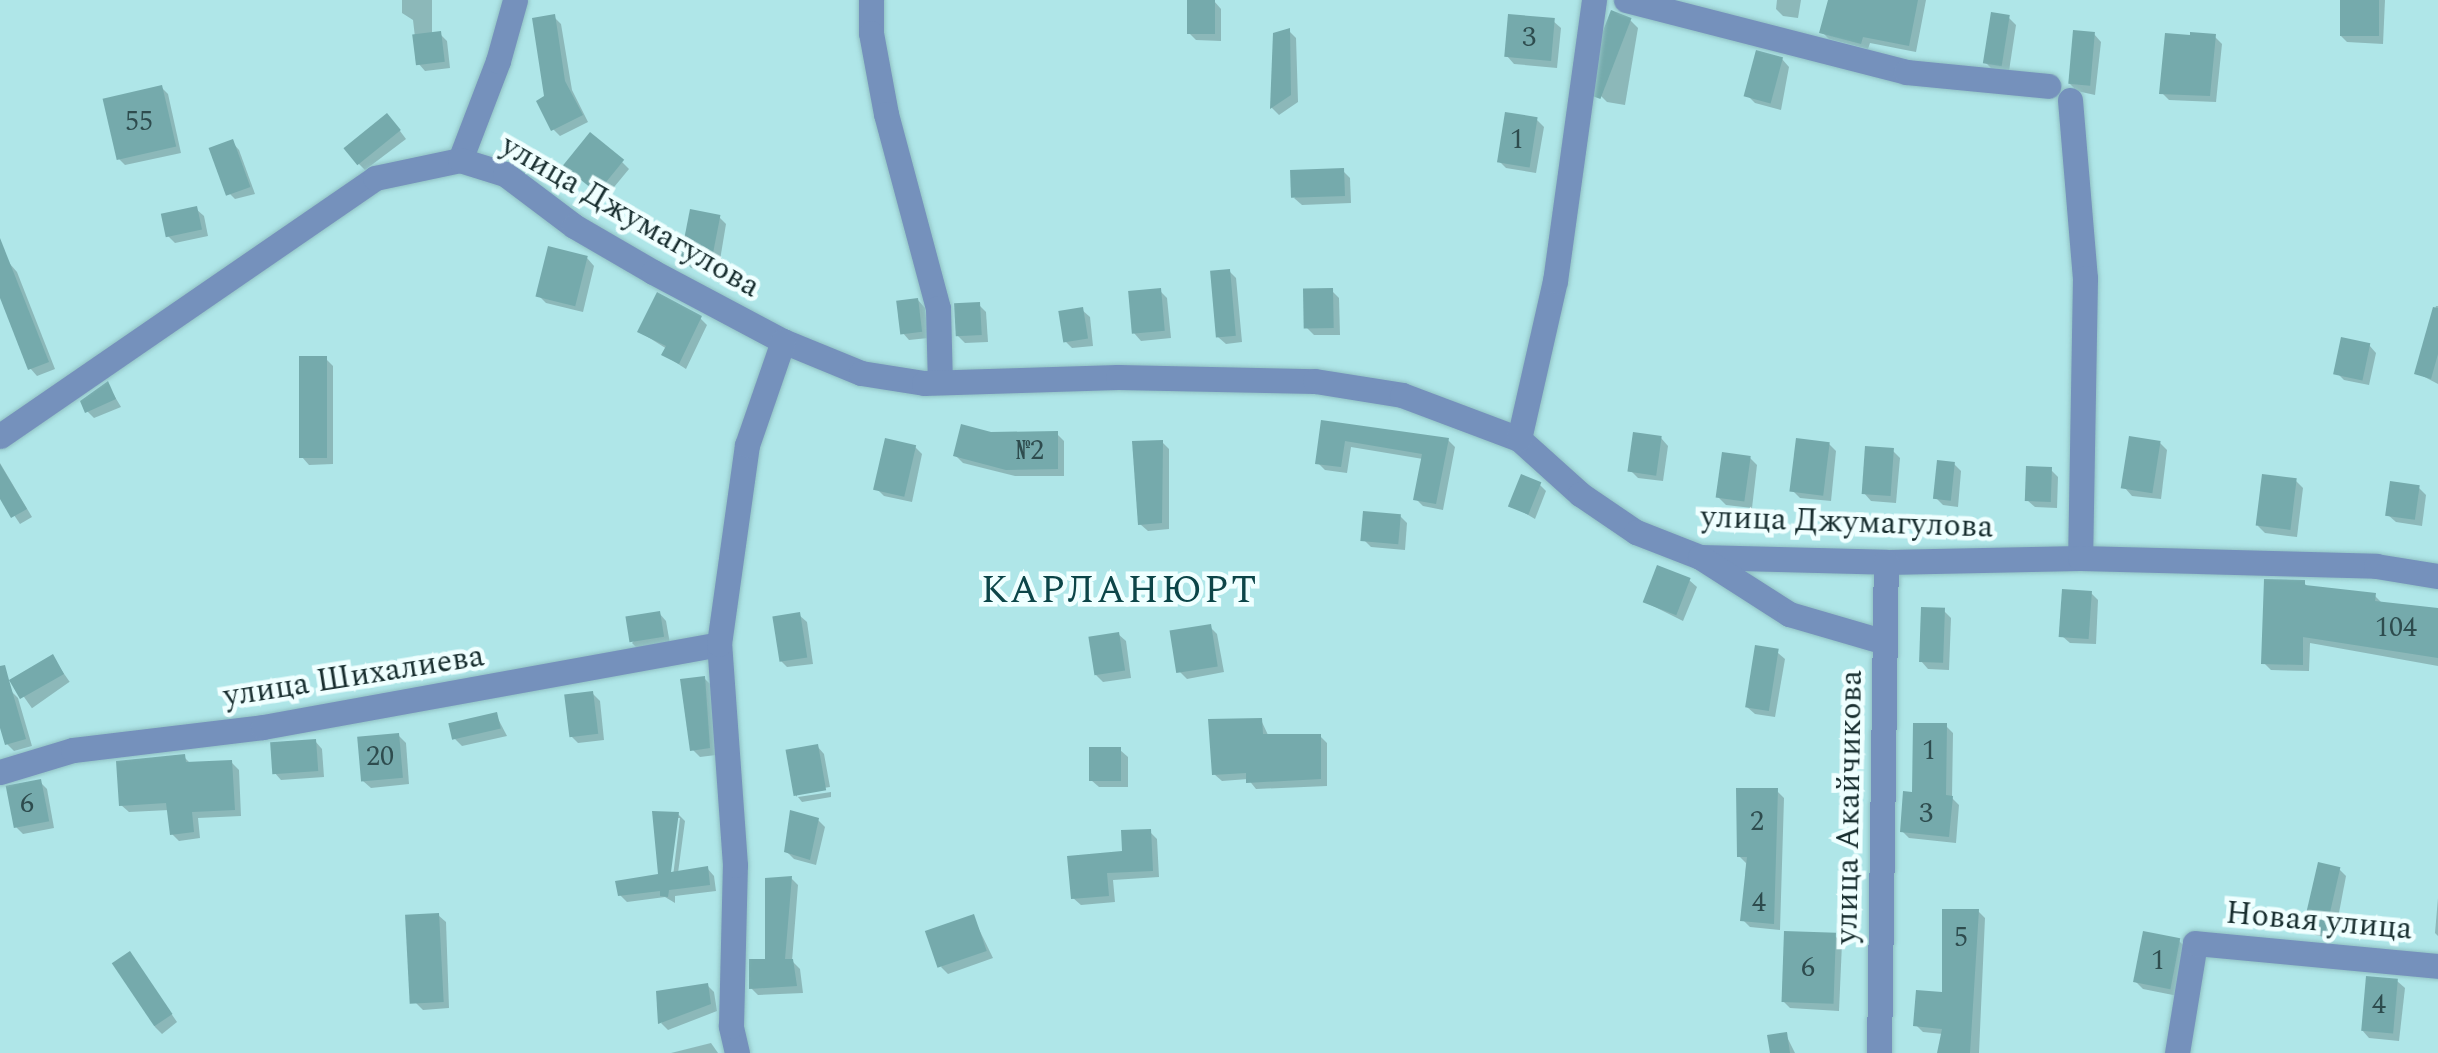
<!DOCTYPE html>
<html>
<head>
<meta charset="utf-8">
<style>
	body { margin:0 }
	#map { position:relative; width:2438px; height:1053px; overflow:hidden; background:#afe6e8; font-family:Spectral,serif }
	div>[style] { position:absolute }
	.shadow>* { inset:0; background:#0003; transform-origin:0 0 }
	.building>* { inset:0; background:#75aaac; transform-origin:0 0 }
	.roads { filter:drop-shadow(0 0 2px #91c1c3) drop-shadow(0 0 2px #91c1c3) }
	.street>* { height:25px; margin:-12.5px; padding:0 12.5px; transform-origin:12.5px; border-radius:12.5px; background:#7591bc }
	span { translate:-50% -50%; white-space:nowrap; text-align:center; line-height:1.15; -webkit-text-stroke:9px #efffff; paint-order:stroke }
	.number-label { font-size:28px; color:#2e4c4e }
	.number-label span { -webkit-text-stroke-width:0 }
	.street-label { font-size:32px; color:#172d2e }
	.quarter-label { font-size:38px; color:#0c4548; letter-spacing:2.5px }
</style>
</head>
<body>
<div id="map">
	<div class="shadow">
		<i style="clip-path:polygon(402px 0,432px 0,432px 34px,440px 34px,447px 41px,450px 68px,425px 71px,418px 63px,413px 20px,402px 13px)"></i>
		<i style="clip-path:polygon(1777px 0,1801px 0,1798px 18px,1783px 16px,1776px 9px)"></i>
		<i style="clip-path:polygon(1831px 0,1926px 0,1916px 52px,1870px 43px,1868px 49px,1829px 39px,1822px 32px)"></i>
		<i style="clip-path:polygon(2342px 0,2385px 0,2383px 44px,2347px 42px,2340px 35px)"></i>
		<i style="clip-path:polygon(1214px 1px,1221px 9px,1221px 41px,1196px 40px,1189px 33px)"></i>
		<i style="clip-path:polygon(554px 17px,561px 24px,572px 90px,588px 122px,560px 136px,553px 129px,547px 98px)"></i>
		<i style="clip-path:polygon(2009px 18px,2016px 25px,2009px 71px,1993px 70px,1985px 62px)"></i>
		<i style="clip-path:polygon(1630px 20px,1638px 28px,1625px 105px,1607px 102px,1600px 95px)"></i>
		<i style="clip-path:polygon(1553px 21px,1561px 28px,1557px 68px,1514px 64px,1507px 56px)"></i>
		<i style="clip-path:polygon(1289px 31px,1296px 38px,1298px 102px,1279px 115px,1272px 108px,1276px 35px)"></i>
		<i style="clip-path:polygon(2094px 34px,2101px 42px,2095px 95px,2077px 91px,2069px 83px)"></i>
		<i style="clip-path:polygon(2215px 37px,2222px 44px,2216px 102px,2169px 100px,2162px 93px)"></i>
		<i style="clip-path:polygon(1782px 59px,1789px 67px,1781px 110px,1755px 103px,1748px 96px)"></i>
		<i style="clip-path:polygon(161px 87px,168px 94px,181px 153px,125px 165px,118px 158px)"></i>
		<i style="clip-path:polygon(1537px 120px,1544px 127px,1536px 173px,1506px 168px,1499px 161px)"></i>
		<i style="clip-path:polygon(394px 123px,406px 139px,365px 170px,358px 163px)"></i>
		<i style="clip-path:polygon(232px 142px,239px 150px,255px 194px,235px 199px,228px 192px)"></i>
		<i style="clip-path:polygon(622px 162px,629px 169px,605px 198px,574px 172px)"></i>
		<i style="clip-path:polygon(1343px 171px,1350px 178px,1351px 203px,1302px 205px,1294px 198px)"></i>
		<i style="clip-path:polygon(196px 209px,204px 216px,208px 236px,175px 243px,168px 236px)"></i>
		<i style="clip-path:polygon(719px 217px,726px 224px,718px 272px,691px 268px,684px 260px)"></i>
		<i style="clip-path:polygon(587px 258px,594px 266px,583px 312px,546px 303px,539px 296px)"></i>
		<i style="clip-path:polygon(10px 264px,17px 272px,55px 369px,37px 376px,30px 368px,0 291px,0 268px)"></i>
		<i style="clip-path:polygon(1229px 271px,1236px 278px,1242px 342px,1226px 344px,1218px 337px)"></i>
		<i style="clip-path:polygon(1160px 291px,1167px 298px,1171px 338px,1141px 341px,1134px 333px)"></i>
		<i style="clip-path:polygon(1332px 291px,1339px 298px,1340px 335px,1314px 335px,1307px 328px)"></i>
		<i style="clip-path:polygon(918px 300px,925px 308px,928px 338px,909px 340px,902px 332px)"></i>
		<i style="clip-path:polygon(979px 305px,986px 312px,988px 342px,965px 343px,958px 336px)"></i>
		<i style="clip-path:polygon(2436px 306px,2438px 306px,2438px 384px,2417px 373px)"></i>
		<i style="clip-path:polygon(1082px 310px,1090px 317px,1093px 346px,1072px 348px,1065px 341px)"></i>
		<i style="clip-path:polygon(700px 318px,707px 325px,686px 369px,664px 355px,667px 349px,640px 332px)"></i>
		<i style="clip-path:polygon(2369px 345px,2376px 353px,2369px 385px,2344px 380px,2337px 373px)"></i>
		<i style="clip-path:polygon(326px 359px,333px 366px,333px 464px,309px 465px,302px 457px)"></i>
		<i style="clip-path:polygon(108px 385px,121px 407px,94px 418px,87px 411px)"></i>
		<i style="clip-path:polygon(1323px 423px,1448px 440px,1455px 447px,1443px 510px,1423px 506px,1416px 499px,1423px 459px,1351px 447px,1347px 473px,1325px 470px,1318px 463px)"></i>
		<i style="clip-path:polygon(991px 434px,1057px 434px,1064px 441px,1064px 476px,1015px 476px,963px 463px,956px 456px)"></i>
		<i style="clip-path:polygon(1661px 438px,1668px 446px,1663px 481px,1638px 478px,1631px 471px)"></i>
		<i style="clip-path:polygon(1162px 442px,1169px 449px,1169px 529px,1148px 531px,1140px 524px)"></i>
		<i style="clip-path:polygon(2160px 443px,2167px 450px,2161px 499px,2132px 496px,2125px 488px)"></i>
		<i style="clip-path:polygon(1829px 444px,1836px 451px,1831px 501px,1800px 498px,1793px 491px)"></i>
		<i style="clip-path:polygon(915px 447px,922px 454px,912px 502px,884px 496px,877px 489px)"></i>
		<i style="clip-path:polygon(1893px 451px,1900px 458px,1896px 503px,1871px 501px,1864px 493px)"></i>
		<i style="clip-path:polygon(1750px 458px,1757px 465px,1752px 508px,1726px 505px,1719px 498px)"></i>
		<i style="clip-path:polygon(0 463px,32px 517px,20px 524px,0 494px)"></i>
		<i style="clip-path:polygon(1954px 464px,1961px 471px,1958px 507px,1943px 505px,1936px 498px)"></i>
		<i style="clip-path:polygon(2051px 470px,2058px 477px,2057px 508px,2035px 507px,2027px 500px)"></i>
		<i style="clip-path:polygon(2296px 481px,2303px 488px,2297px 537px,2265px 533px,2258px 526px)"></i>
		<i style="clip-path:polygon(1539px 484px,1546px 491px,1535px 519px,1511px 505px)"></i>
		<i style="clip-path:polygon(2419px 488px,2426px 495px,2422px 526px,2396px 522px,2388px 515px)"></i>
		<i style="clip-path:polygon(1400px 516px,1407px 523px,1405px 550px,1371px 547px,1364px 540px)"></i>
		<i style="clip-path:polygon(1689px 580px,1697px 587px,1683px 621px,1645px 602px)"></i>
		<i style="clip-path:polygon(2304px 583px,2309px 588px,2375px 596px,2382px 603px,2438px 611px,2438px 666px,2310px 643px,2309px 671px,2271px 670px,2264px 663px)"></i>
		<i style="clip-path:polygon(2091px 593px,2098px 600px,2096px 644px,2070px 643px,2062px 636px)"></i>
		<i style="clip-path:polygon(1944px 611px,1951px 618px,1949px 670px,1928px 669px,1921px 661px)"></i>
		<i style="clip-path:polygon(659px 613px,666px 621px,670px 644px,639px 650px,632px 643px)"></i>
		<i style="clip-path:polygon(799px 615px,807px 622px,813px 664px,787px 667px,780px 660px)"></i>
		<i style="clip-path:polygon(1210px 627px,1217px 634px,1224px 672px,1187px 679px,1180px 672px)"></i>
		<i style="clip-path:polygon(1118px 634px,1126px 641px,1131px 678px,1103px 682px,1096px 675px)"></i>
		<i style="clip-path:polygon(1777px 652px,1785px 659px,1775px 717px,1755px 714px,1747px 707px)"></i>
		<i style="left:53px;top:658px;width:29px;height:46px;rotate:55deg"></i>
		<i style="clip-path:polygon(704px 678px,711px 685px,716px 755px,700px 757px,693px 750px)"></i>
		<i style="clip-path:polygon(11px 691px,18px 698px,32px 746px,14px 751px,7px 744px,0 719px,0 694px)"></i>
		<i style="clip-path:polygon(593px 694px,600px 701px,604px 740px,578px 743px,571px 736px)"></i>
		<i style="clip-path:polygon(496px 715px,507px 736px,462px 746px,455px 739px)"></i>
		<i style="clip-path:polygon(1261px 720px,1269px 737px,1320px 736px,1327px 743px,1327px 786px,1256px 789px,1248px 779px,1222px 781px,1214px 774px)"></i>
		<i style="clip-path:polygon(1946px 726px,1953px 733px,1952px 798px,1959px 805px,1956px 843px,1909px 838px,1902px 831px)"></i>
		<i style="clip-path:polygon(398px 735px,406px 743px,409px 784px,371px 788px,363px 781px)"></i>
		<i style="clip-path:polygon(315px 741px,322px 749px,324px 777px,281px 780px,274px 772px)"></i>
		<i style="clip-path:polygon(817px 746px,824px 754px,830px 787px,797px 792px,797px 797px,795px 794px)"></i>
		<i style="clip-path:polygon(1120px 750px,1128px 757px,1128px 787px,1099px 787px,1091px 780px)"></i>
		<i style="clip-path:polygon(184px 757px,192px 765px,231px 762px,239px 770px,241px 816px,198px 818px,200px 838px,179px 841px,172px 834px,169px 810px,129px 812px,121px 805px)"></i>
		<i style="clip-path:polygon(40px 782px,47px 789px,54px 828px,23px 834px,16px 827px)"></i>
		<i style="clip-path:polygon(1777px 791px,1784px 798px,1780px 930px,1750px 927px,1743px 920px,1746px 863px,1739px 856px)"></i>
		<i style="clip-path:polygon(831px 792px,831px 797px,802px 802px,798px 797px)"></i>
		<i style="clip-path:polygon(evenodd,655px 814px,678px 814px,685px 821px,678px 873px,707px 868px,714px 876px,716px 891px,675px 896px,675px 903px,665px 897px,627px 902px,620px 895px,618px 883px,661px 876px,655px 814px,675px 818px,680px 818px,672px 885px,667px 884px,675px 818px)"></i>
		<i style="clip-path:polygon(818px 820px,825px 827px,816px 865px,794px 859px,786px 851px)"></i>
		<i style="clip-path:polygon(1150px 832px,1157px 839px,1159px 877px,1113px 880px,1115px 902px,1081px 905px,1073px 898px)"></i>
		<i style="clip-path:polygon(2339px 869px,2346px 876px,2334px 939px,2315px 935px,2308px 928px)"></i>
		<i style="clip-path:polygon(791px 878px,798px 885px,792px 961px,800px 969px,803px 993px,758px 995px,751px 988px,768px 961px)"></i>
		<i style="clip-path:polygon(2438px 898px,2438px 936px,2435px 933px)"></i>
		<i style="clip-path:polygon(1978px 911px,1985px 918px,1979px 1053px,1940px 1053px,1943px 1034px,1923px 1032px,1916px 1025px,1945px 995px)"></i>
		<i style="clip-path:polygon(438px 915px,446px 922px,449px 1008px,423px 1010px,416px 1003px)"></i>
		<i style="clip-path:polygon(973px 917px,993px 958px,948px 974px,941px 967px)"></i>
		<i style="clip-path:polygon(1835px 936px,1842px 943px,1839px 1011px,1790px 1008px,1783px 1001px)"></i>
		<i style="clip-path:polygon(2179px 941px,2186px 948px,2178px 996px,2143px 989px,2136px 982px)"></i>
		<i style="clip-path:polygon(130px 954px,177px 1022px,162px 1034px,155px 1027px)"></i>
		<i style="clip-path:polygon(2397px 981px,2405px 988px,2399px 1041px,2369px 1038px,2362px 1030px)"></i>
		<i style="clip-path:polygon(707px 985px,714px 992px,717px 1011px,668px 1030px,661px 1023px)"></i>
		<i style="clip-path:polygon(1786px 1035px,1795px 1053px,1772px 1053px)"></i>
		<i style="clip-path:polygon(711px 1043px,718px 1053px,671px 1053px)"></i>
	</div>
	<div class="building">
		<i style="left:1187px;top:0;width:28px;height:34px"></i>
		<i style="clip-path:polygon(1828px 0,1918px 0,1909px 46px,1863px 37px,1861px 44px,1819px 33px)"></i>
		<i style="left:2340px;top:0;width:39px;height:36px"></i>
		<i style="left:1611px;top:10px;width:22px;height:87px;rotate:21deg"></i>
		<i style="left:1991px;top:12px;width:19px;height:52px;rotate:9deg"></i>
		<i style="clip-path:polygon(555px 14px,565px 81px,583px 115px,551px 131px,536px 101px,544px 96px,532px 18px)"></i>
		<i style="left:1508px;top:14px;width:47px;height:43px;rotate:5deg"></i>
		<i style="clip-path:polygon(1290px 28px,1291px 95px,1270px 109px,1273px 33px)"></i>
		<i style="left:2073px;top:30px;width:22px;height:54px;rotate:5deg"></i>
		<i style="left:441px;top:31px;width:31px;height:29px;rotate:83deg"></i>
		<i style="clip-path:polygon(2190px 32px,2216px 34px,2210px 96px,2159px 94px,2165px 33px,2190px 35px)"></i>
		<i style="left:1756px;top:50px;width:28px;height:48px;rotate:15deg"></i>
		<i style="left:162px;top:85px;width:63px;height:61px;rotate:77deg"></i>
		<i style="left:1505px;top:112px;width:33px;height:51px;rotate:9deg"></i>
		<i style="left:387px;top:113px;width:22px;height:56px;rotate:51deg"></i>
		<i style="left:590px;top:132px;width:44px;height:43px;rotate:39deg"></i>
		<i style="left:233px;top:139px;width:51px;height:26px;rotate:70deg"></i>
		<i style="left:1344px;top:168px;width:28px;height:54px;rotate:88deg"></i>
		<i style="left:197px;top:206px;width:24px;height:37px;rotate:78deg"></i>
		<i style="left:690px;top:209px;width:31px;height:53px;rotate:11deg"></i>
		<i style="clip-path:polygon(0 238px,49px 362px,28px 370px,0 298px)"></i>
		<i style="left:548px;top:246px;width:41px;height:52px;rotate:14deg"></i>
		<i style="left:1230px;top:269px;width:67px;height:20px;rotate:85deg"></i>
		<i style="left:1161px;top:288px;width:43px;height:33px;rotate:85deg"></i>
		<i style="left:1333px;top:288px;width:40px;height:30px;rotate:89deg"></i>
		<i style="clip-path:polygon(657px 292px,702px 316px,679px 364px,661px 355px,666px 346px,637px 332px)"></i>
		<i style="left:918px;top:298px;width:34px;height:22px;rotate:83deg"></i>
		<i style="left:980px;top:302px;width:33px;height:26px;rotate:87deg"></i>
		<i style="left:1083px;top:307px;width:32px;height:25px;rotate:81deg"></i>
		<i style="clip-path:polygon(2433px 307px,2438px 308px,2438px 354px,2431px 379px,2414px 374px)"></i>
		<i style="left:2341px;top:337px;width:30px;height:38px;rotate:12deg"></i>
		<i style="left:299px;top:356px;width:28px;height:102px"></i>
		<i style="clip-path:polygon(108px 381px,116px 399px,85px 413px,80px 401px)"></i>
		<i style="clip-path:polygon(1321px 420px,1449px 438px,1436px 504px,1413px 500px,1422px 454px,1345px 441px,1341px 467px,1315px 464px)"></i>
		<i style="clip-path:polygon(961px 424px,991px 432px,1058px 431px,1058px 469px,1006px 470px,953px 456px)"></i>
		<i style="left:1633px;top:432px;width:29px;height:40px;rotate:8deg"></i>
		<i style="left:2129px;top:436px;width:32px;height:53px;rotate:9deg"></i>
		<i style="left:885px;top:438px;width:32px;height:53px;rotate:13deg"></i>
		<i style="left:1796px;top:438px;width:34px;height:54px;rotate:7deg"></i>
		<i style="clip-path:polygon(1163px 440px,1162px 523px,1138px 525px,1132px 441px)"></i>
		<i style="left:1865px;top:446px;width:29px;height:48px;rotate:4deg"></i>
		<i style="left:1722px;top:452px;width:29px;height:46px;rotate:8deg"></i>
		<i style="left:1937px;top:460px;width:18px;height:39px;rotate:6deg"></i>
		<i style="clip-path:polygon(0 464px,27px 509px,11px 518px,0 499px)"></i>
		<i style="left:2026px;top:466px;width:26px;height:35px;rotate:2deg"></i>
		<i style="left:1521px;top:474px;width:22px;height:35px;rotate:22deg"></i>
		<i style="left:2262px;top:474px;width:35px;height:52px;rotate:7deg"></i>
		<i style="left:2390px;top:481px;width:30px;height:35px;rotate:8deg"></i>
		<i style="left:1363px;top:511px;width:38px;height:30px;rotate:5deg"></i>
		<i style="left:1657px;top:565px;width:36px;height:40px;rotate:21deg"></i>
		<i style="clip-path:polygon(2264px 579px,2305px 580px,2305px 585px,2376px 593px,2375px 601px,2438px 608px,2438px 658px,2303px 637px,2303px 665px,2261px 664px)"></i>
		<i style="left:2062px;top:589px;width:30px;height:48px;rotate:4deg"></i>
		<i style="left:1921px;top:607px;width:24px;height:55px;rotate:2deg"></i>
		<i style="left:660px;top:611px;width:26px;height:35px;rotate:81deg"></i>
		<i style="left:800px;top:612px;width:46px;height:28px;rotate:81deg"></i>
		<i style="left:1211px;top:624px;width:43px;height:42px;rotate:81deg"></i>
		<i style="left:1119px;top:632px;width:39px;height:31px;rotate:81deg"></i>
		<i style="left:1755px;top:645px;width:24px;height:63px;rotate:9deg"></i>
		<i style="clip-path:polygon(53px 654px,64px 674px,20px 699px,9px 680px,26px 739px,5px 745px,0 728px,0 666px,5px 665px,9px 680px)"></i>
		<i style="clip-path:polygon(705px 676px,710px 748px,690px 751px,680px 679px)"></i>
		<i style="left:593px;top:691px;width:43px;height:29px;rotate:83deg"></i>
		<i style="left:497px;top:712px;width:17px;height:50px;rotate:77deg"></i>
		<i style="clip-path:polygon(1262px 718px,1263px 734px,1321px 734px,1321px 779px,1246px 783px,1246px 773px,1212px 775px,1208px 719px)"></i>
		<i style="clip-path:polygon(1913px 723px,1947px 723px,1946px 795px,1953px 796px,1949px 837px,1900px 832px,1903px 791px,1912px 792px)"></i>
		<i style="left:399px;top:733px;width:45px;height:42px;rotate:85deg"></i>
		<i style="left:316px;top:739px;width:32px;height:46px;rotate:86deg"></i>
		<i style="left:818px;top:744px;width:47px;height:33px;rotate:80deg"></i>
		<i style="left:1121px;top:747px;width:34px;height:32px;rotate:90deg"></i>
		<i style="clip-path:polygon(185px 754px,186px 762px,232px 760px,235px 810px,192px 812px,194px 832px,170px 835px,166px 803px,119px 806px,116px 761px)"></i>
		<i style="left:41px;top:779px;width:43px;height:36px;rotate:79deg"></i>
		<i style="clip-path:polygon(1736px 788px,1778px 788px,1774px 924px,1740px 921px,1747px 857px,1737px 857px)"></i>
		<i style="clip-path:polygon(790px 810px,819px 818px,810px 860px,784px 852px)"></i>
		<i style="clip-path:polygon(652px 811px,679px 812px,671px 872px,708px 866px,710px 885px,669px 890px,668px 897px,660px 896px,660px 891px,618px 896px,615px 881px,658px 874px)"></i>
		<i style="clip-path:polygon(1151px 829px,1153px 871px,1107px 873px,1109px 896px,1071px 899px,1067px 856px,1122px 851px,1121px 830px)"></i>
		<i style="left:2318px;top:862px;width:23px;height:68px;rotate:13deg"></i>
		<i style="clip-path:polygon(792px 876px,785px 959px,793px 959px,797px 986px,749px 989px,749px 959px,765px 959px,765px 878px)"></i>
		<i style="clip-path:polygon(1942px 909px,1979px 909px,1970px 1053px,1937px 1053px,1942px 1029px,1913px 1026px,1916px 990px,1942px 992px)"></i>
		<i style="left:439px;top:913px;width:89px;height:34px;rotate:87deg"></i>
		<i style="left:974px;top:914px;width:39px;height:52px;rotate:71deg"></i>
		<i style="left:1784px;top:931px;width:52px;height:71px;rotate:2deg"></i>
		<i style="left:2143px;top:931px;width:38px;height:52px;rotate:11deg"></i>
		<i style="left:130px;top:951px;width:76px;height:22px;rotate:56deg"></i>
		<i style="left:2366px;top:976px;width:32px;height:55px;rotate:5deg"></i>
		<i style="clip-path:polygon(708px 983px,711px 1004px,658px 1024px,656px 991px)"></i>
		<i style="clip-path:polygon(1787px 1032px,1790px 1053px,1770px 1053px,1767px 1035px)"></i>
	</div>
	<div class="roads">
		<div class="street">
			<i style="left:871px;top:0;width:33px;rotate:90deg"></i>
			<i style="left:871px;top:33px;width:82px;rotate:79.5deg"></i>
			<i style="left:886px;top:114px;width:201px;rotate:75deg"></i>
			<i style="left:938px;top:308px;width:74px;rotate:88.5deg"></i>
			<i style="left:1626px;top:0;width:289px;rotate:14.4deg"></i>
			<i style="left:1906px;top:72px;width:143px;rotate:5.6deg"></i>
			<i style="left:2070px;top:100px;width:179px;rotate:85.2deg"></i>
			<i style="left:2085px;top:278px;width:280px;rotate:91deg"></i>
			<i style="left:460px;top:160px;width:106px;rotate:-69deg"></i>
			<i style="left:498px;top:61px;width:63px;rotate:-74.4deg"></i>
			<i style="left:0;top:436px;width:455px;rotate:-34.5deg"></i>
			<i style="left:375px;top:178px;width:87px;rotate:-12deg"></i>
			<i style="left:460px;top:160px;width:47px;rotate:17.3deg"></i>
			<i style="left:505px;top:174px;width:86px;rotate:37deg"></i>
			<i style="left:574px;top:226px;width:91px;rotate:30.2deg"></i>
			<i style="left:653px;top:272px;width:147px;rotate:28deg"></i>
			<i style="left:783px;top:341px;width:84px;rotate:22.3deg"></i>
			<i style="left:861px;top:373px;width:64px;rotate:9deg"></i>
			<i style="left:924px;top:383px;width:194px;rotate:-1.8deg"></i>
			<i style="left:1118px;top:377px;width:197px;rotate:1.2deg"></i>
			<i style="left:1315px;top:381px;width:88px;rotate:9.1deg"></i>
			<i style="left:1402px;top:395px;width:125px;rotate:20.6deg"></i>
			<i style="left:1519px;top:439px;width:82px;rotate:42deg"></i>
			<i style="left:1580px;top:494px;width:68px;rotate:34.2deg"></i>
			<i style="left:1636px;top:532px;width:69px;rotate:21.3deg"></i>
			<i style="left:1700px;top:557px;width:186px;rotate:1.5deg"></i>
			<i style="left:1886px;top:562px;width:194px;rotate:-1.2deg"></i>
			<i style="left:2080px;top:558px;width:296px;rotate:1.5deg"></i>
			<i style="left:2376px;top:566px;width:63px;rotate:9.2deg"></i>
			<i style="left:1519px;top:439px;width:162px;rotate:-77.2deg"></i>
			<i style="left:1555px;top:281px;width:284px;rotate:-82.1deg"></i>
			<i style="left:1700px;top:557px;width:106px;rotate:32.6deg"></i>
			<i style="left:1789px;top:614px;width:100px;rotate:16.3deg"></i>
			<i style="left:0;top:772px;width:76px;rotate:-16.8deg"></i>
			<i style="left:73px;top:750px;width:191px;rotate:-6.9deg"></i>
			<i style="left:263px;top:727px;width:463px;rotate:-10.3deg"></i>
			<i style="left:737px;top:1053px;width:28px;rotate:-103deg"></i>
			<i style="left:731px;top:1026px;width:161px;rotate:-88.6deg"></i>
			<i style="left:735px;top:865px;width:222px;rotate:-94.1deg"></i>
			<i style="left:719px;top:644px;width:201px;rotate:-82deg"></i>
			<i style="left:747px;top:445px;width:110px;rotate:-70.9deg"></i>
			<i style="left:1879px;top:1053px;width:491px;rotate:-89.2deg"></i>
			<i style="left:2177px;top:1053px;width:111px;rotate:-80.7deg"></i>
			<i style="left:2195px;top:943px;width:244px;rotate:5.4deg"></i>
		</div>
	</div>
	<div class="number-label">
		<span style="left:1529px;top:38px">3</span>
		<span style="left:139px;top:122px">55</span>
		<span style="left:1517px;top:140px">1</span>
		<span style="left:1030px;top:451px">№2</span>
		<span style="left:2396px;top:628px">104</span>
		<span style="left:1929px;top:751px">1</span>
		<span style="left:380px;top:757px">20</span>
		<span style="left:27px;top:804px">6</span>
		<span style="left:1926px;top:814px">3</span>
		<span style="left:1757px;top:822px">2</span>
		<span style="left:1759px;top:903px">4</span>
		<span style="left:1961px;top:938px">5</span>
		<span style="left:2158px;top:961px">1</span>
		<span style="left:1808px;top:968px">6</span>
		<span style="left:2379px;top:1005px">4</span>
	</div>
	<div class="street-label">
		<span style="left:630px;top:217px;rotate:30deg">улица Джумагулова</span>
		<span style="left:1847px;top:523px;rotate:2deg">улица Джумагулова</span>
		<span style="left:354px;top:677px;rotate:-9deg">улица Шихалиева</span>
		<span style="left:1850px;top:807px;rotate:-89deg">улица Акайчикова</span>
		<span style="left:2319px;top:922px;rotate:5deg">Новая улица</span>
	</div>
	<div class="quarter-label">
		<span style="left:1120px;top:592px">КАРЛАНЮРТ</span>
	</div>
</div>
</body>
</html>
